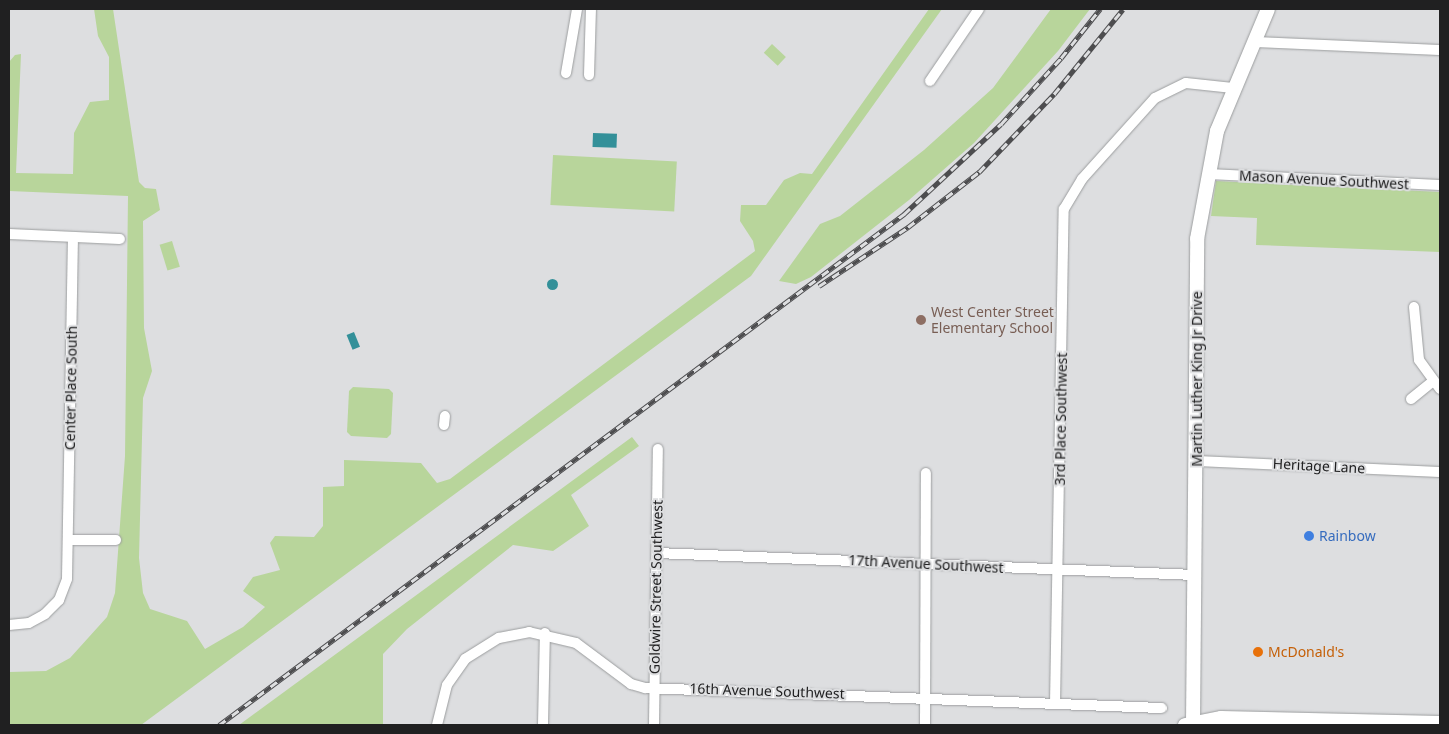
<!DOCTYPE html>
<html>
<head>
<meta charset="utf-8">
<style>
	body { margin:0 }
	#map { position:relative; width:1449px; height:734px; overflow:hidden; background:#dddee0; font-family:"Noto Sans",sans-serif }
	div>[style] { position:absolute }
	.green>* { inset:0; background:#b8d59b; transform-origin:0 0 }
	.water>* { inset:0; background:#339099; transform-origin:0 0 }
	.round { border-radius:50% }
	.roads { filter:drop-shadow(0 0 1px #9b9d9e) drop-shadow(0 0 1px #9b9d9e) }
	.minor>* { height:10px; margin:-5px; padding:0 5px; transform-origin:5px; border-radius:5px; background:#fff }
	.major>* { height:14px; margin:-7px; padding:0 7px; transform-origin:7px; border-radius:7px; background:#fff }
	.rail>* { height:4.5px; margin-top:-2.25px; transform-origin:0; background:repeating-linear-gradient(90deg,#dddee0 0 8px,#4d4d4f 0 16px); box-sizing:border-box; border-block:1px solid #4d4d4f }
	.dots>* { width:14px; height:14px; translate:-50% -50%; box-sizing:border-box; border:2px solid #dddee0; border-radius:50% }
	span { translate:-50% -50%; white-space:nowrap; text-align:center; line-height:1.15; -webkit-text-stroke:4px #dddee0; paint-order:stroke }
	.street-label { font-size:14px; color:#202021 }
	.education-label { font-size:14px; color:#785e54 }
	.left { translate:0 -50%; text-align:left }
	.shop-label { font-size:14px; color:#366cbe }
	.food-label { font-size:14px; color:#c56008 }
	.frame { position:absolute; inset:0; border:10px solid #202021; pointer-events:none }
</style>
</head>
<body>
<div id="map">
	<div class="green">
		<i style="clip-path:polygon(94px 9px,113px 9px,139px 182px,145px 188px,156px 189px,160px 210px,143px 221px,144px 328px,152px 371px,143px 398px,139px 558px,143px 593px,150px 609px,187px 621px,205px 649px,243px 627px,265px 607px,243px 591px,253px 577px,280px 570px,270px 543px,275px 536px,314px 537px,323px 526px,323px 487px,344px 486px,344px 460px,421px 463px,437px 483px,450px 479px,755px 251px,753px 241px,740px 221px,741px 205px,766px 205px,784px 180px,800px 173px,812px 174px,929px 9px,942px 9px,751px 276px,141px 725px,9px 725px,9px 672px,46px 671px,70px 658px,107px 617px,115px 593px,125px 456px,128px 196px,9px 191px,9px 62px,15px 55px,21px 54px,16px 173px,73px 174px,74px 133px,90px 102px,109px 100px,109px 57px,98px 36px)"></i>
		<i style="clip-path:polygon(1051px 9px,1090px 9px,1058px 51px,974px 143px,909px 200px,811px 277px,796px 284px,779px 281px,820px 224px,840px 216px,924px 150px,993px 88px)"></i>
		<i style="left:772px;top:44px;width:19px;height:12px;rotate:43deg"></i>
		<i style="left:553px;top:155px;width:124px;height:50px;rotate:3deg"></i>
		<i style="clip-path:polygon(1216px 181px,1440px 192px,1440px 252px,1256px 245px,1257px 218px,1211px 216px)"></i>
		<i style="left:172px;top:241px;width:27px;height:13px;rotate:73deg"></i>
		<i style="clip-path:polygon(353px 387px,389px 389px,393px 393px,391px 434px,387px 438px,351px 436px,347px 432px,349px 391px)"></i>
		<i style="clip-path:polygon(632px 437px,639px 446px,571px 495px,589px 526px,553px 551px,513px 545px,407px 629px,383px 654px,383px 725px,239px 725px)"></i>
	</div>
	<div class="water">
		<i style="left:593px;top:133px;width:24px;height:14px;rotate:2deg"></i>
		<i class="round" style="left:546.5px;top:278.5px;width:11px;height:11px"></i>
		<i style="left:354px;top:332px;width:16px;height:8px;rotate:68deg"></i>
	</div>
	<div class="roads">
		<div class="minor">
			<i style="left:1255px;top:42px;width:185px;rotate:2.5deg"></i>
			<i style="left:566px;top:73px;width:65px;rotate:-80.2deg"></i>
			<i style="left:589px;top:75px;width:66px;rotate:-88.3deg"></i>
			<i style="left:930px;top:81px;width:87px;rotate:-55.8deg"></i>
			<i style="left:1208px;top:174px;width:232px;rotate:2.7deg"></i>
			<i style="left:9px;top:234px;width:111px;rotate:2.6deg"></i>
			<i style="left:1414px;top:307px;width:53px;rotate:84.6deg"></i>
			<i style="left:1419px;top:360px;width:36px;rotate:54deg"></i>
			<i style="left:1411px;top:399px;width:28px;rotate:-39deg"></i>
			<i style="left:444px;top:425px;width:9px;rotate:-84deg"></i>
			<i style="left:1197px;top:461px;width:243px;rotate:2.6deg"></i>
			<i style="left:69px;top:540px;width:47px"></i>
			<i style="left:657px;top:553px;width:539px;rotate:2.34deg"></i>
			<i style="left:9px;top:625px;width:20px;rotate:-6deg"></i>
			<i style="left:29px;top:623px;width:18px;rotate:-29deg"></i>
			<i style="left:45px;top:614px;width:20px;rotate:-45deg"></i>
			<i style="left:59px;top:600px;width:22px;rotate:-69deg"></i>
			<i style="left:67px;top:579px;width:342px;rotate:-89deg"></i>
			<i style="left:1055px;top:704px;width:495px;rotate:-89deg"></i>
			<i style="left:1064px;top:209px;width:35px;rotate:-59deg"></i>
			<i style="left:1082px;top:179px;width:109px;rotate:-48deg"></i>
			<i style="left:1155px;top:98px;width:34px;rotate:-26deg"></i>
			<i style="left:1186px;top:83px;width:47px;rotate:6.1deg"></i>
			<i style="left:437px;top:725px;width:41px;rotate:-76deg"></i>
			<i style="left:447px;top:685px;width:32px;rotate:-55deg"></i>
			<i style="left:465px;top:659px;width:40px;rotate:-32deg"></i>
			<i style="left:499px;top:638px;width:31px;rotate:-11deg"></i>
			<i style="left:529px;top:632px;width:48px;rotate:13.2deg"></i>
			<i style="left:576px;top:643px;width:69px;rotate:36.7deg"></i>
			<i style="left:631px;top:684px;width:15px;rotate:16deg"></i>
			<i style="left:645px;top:688px;width:517px;rotate:2.22deg"></i>
			<i style="left:543px;top:725px;width:92px;rotate:-88.8deg"></i>
			<i style="left:654px;top:725px;width:276px;rotate:-89.2deg"></i>
			<i style="left:925px;top:725px;width:252px;rotate:-89.8deg"></i>
		</div>
		<div class="major">
			<i style="left:1185px;top:725px;width:37px;rotate:-11deg"></i>
			<i style="left:1221px;top:718px;width:219px;rotate:1.3deg"></i>
			<i style="left:1193px;top:725px;width:486px;rotate:-89.5deg"></i>
			<i style="left:1197px;top:239px;width:110px;rotate:-79.5deg"></i>
			<i style="left:1217px;top:131px;width:132px;rotate:-67.3deg"></i>
		</div>
	</div>
	<div class="rail">
		<i style="left:819px;top:286px;width:107px;rotate:-33.5deg"></i>
		<i style="left:908px;top:227px;width:90px;rotate:-37.8deg"></i>
		<i style="left:979px;top:172px;width:108px;rotate:-46.1deg"></i>
		<i style="left:1054px;top:94px;width:109px;rotate:-50.9deg"></i>
		<i style="left:219px;top:725px;width:855px;rotate:-36.72deg"></i>
		<i style="left:904px;top:214px;width:132px;rotate:-42.9deg"></i>
		<i style="left:1001px;top:124px;width:89px;rotate:-47.7deg"></i>
		<i style="left:1061px;top:58px;width:63px;rotate:-51.5deg"></i>
	</div>
	<div class="dots">
		<i style="left:921px;top:320px;background:#8d6e63"></i>
		<i style="left:1309px;top:536px;background:#3f7fe0"></i>
		<i style="left:1258px;top:652px;background:#e8710a"></i>
	</div>
	<div class="street-label">
		<span style="left:1324px;top:180px;rotate:3deg">Mason Avenue Southwest</span>
		<span style="left:1197px;top:379px;rotate:-90deg">Martin Luther King Jr Drive</span>
		<span style="left:71px;top:388px;rotate:-89deg">Center Place South</span>
		<span style="left:1061px;top:419px;rotate:-89deg">3rd Place Southwest</span>
		<span style="left:1319px;top:466px;rotate:3deg">Heritage Lane</span>
		<span style="left:926px;top:564px;rotate:3deg">17th Avenue Southwest</span>
		<span style="left:656px;top:587px;rotate:-89deg">Goldwire Street Southwest</span>
		<span style="left:767px;top:691px;rotate:2deg">16th Avenue Southwest</span>
	</div>
	<div class="education-label">
		<span class="left" style="left:931px;top:320px">West Center Street<br>Elementary School</span>
	</div>
	<div class="shop-label">
		<span class="left" style="left:1319px;top:536px">Rainbow</span>
	</div>
	<div class="food-label">
		<span class="left" style="left:1268px;top:652px">McDonald's</span>
	</div>
	<div class="frame"></div>
</div>
</body>
</html>
